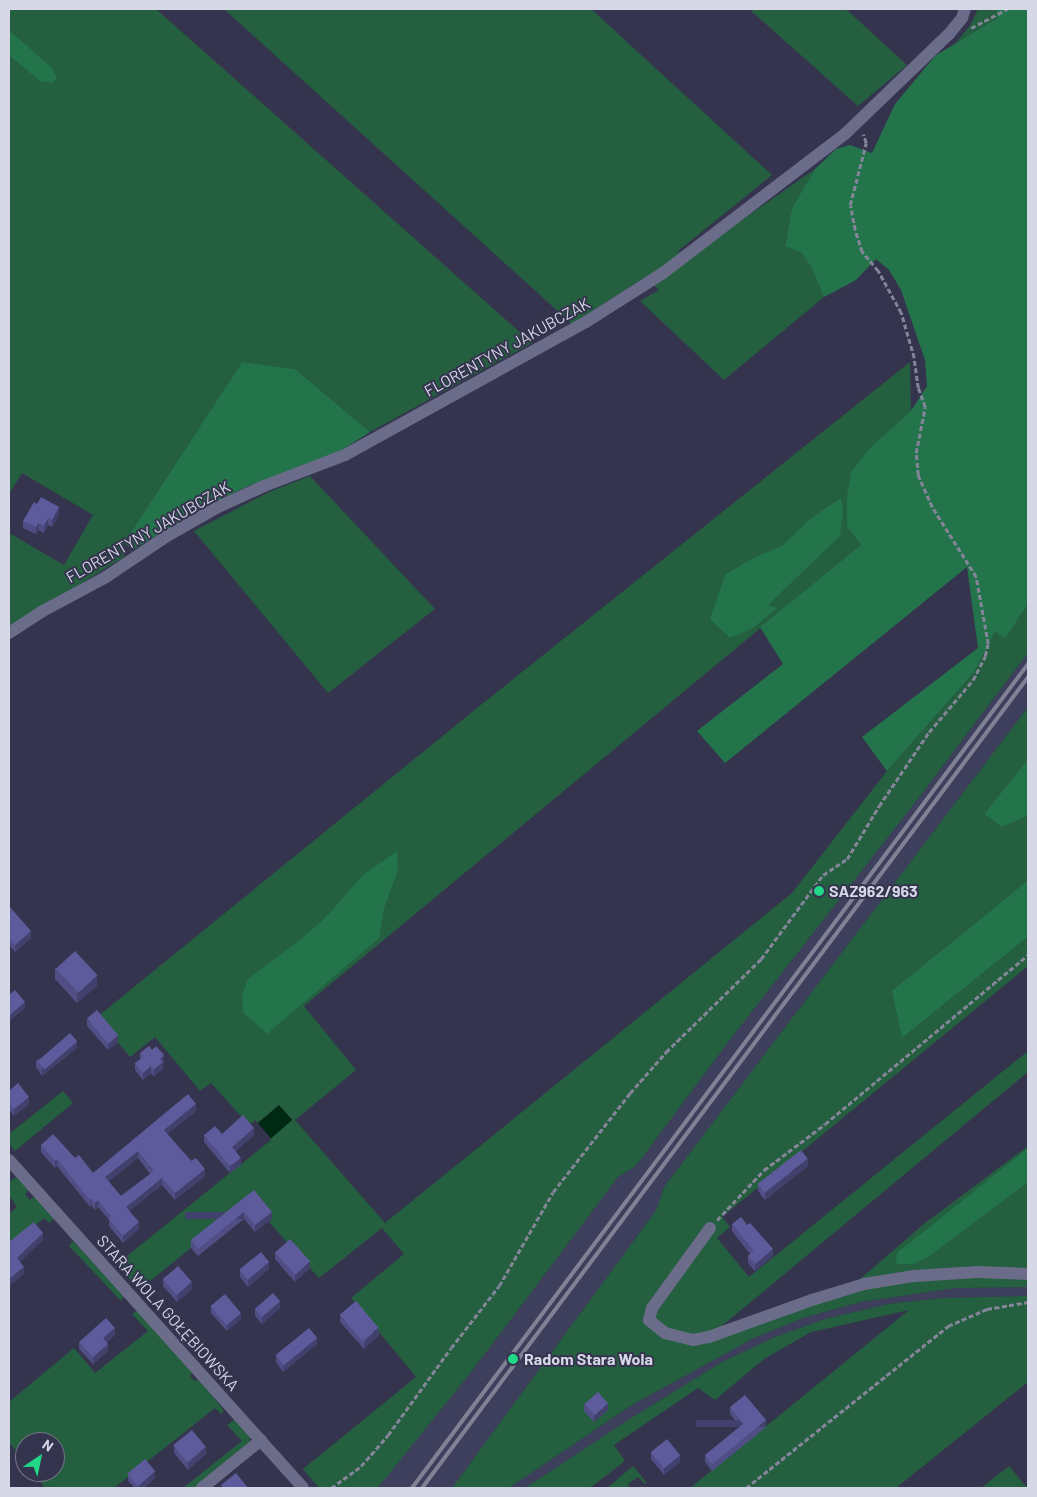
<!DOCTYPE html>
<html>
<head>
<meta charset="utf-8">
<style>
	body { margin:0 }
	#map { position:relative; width:1037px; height:1497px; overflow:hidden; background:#35344e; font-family:Barlow,sans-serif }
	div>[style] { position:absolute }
	.built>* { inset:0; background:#3e3e5d }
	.green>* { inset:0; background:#245f3f }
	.forest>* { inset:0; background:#23744b }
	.water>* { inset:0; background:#002914; transform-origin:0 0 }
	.path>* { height:2.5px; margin-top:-1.25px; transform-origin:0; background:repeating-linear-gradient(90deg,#85859a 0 5px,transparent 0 7.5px) }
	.minor>* { height:12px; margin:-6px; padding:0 6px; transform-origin:6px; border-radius:6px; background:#6b6c8a }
	.rail>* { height:4px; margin:-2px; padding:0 2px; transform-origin:2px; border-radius:2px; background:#818196 }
	.wall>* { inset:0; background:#514e86 }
	.shaded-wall>* { inset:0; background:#42406d; transform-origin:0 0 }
	.building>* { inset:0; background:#5e5b9c; transform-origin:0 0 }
	.dots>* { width:14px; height:14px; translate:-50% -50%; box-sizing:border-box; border:2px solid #35344e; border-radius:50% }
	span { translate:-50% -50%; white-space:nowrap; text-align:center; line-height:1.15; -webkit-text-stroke:4px #35344e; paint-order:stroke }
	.street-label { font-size:16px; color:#d6d7e7 }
	.poi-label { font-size:16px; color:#d6d7e7; font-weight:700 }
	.left { translate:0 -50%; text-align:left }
	.frame { position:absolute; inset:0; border:10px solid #d6d7e7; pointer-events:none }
	.north { position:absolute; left:15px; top:1432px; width:50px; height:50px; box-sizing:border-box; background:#35344e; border:1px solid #75758b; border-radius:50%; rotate:34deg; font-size:14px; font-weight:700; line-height:20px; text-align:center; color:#d6d7e7 }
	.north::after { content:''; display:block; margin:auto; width:18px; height:22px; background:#21d887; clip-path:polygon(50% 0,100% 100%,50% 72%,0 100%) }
</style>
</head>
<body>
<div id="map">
	<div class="built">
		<i style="clip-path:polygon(1028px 653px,1028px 707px,664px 1187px,657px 1209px,452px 1488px,377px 1488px,472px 1371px,618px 1177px,636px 1166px,732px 1037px,921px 795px)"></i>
		<i style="clip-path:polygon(1028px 1287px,1028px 1296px,942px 1298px,888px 1304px,825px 1319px,775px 1337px,722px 1362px,628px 1420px,525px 1488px,509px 1488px,632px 1405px,754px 1338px,803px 1318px,860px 1302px,956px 1288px)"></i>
	</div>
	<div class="green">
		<i style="clip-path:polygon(9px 9px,156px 9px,532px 343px,370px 432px,295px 369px,242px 362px,124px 543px,124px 557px,9px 628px,9px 533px,64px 565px,93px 515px,22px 473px,9px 494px)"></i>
		<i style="clip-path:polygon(224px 9px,591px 9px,772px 175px,678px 251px,686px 259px,815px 169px,792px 208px,785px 245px,802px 252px,811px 267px,824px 297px,724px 380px,640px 301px,659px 290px,645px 277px,572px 324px)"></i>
		<i style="clip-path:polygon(749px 9px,846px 9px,907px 65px,858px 106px)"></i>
		<i style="clip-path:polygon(978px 9px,997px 9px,997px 18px,956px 43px,971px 24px)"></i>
		<i style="clip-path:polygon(910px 362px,911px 411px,847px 527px,861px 545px,304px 1006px,356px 1070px,295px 1120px,385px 1223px,792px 893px,887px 771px,975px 671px,995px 630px,1005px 639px,1028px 604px,1028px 653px,921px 795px,732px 1037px,636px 1166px,618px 1177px,472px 1371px,381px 1484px,377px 1488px,319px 1488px,303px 1469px,416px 1377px,351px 1298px,404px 1254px,382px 1228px,319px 1278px,269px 1222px,272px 1219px,254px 1197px,139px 1290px,117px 1264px,271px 1140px,270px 1137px,292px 1119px,279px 1106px,257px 1123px,255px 1120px,249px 1125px,211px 1083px,200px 1091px,155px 1037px,130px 1057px,97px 1017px,482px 704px)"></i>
		<i style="clip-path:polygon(310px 476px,435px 609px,328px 693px,194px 531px,269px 492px)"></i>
		<i style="clip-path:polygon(1028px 707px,1028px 759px,984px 814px,1002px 827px,1028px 816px,1028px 880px,941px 951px,902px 1038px,1028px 937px,1028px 966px,722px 1217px,730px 1227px,717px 1238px,749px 1277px,1028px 1051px,1028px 1072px,717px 1330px,859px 1280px,925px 1223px,1028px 1146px,1028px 1287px,956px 1288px,860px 1302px,803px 1318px,754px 1338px,632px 1405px,509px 1488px,452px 1488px,657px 1209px,664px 1187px)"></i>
		<i style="clip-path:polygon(63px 1091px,73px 1103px,15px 1151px,9px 1143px,9px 1134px)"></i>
		<i style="clip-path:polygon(16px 1177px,28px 1190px,25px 1194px,30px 1200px,34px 1196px,54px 1219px,49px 1223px,44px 1218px,9px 1247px,9px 1214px,17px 1207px,9px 1195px,9px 1182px)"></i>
		<i style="clip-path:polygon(73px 1241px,124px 1296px,121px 1301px,69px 1246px)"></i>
		<i style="clip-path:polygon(1028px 1296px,1028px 1382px,896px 1488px,690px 1488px,909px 1310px,811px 1332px,764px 1359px,715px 1400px,698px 1388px,614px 1445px,625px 1461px,590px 1488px,525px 1488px,628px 1420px,722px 1362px,775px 1337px,825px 1319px,888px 1304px,942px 1298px)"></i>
		<i style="clip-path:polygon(137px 1311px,193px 1371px,190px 1376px,195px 1381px,200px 1379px,224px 1411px,221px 1414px,215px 1408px,114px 1488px,45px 1488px,33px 1472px,55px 1472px,55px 1442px,25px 1442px,25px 1462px,9px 1442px,9px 1402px,74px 1348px,95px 1373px,148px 1331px,132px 1314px)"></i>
		<i style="clip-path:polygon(235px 1419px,252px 1436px,249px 1440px,253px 1444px,198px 1488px,183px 1488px,242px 1441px,227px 1425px)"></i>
		<i style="clip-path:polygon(633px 1466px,647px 1483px,645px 1484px,638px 1477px,628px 1484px,630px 1488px,607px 1488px)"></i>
		<i style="clip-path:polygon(1009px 1466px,1027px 1488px,981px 1488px)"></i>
	</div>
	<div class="forest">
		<i style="clip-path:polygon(997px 9px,1028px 9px,1028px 604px,1005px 639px,995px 631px,975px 671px,887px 771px,862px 737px,978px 648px,967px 567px,725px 763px,697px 731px,783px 664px,760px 627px,861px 545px,847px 527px,847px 496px,851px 472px,870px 448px,911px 411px,927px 386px,925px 360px,901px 290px,889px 270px,876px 259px,856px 280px,824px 297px,811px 267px,802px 253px,785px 246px,792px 208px,815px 169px,836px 149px,850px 145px,872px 153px,895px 104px,935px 56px,997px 18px)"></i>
		<i style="clip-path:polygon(9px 30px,51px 67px,57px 78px,52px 83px,40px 81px,9px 55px)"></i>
		<i style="clip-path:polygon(242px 362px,295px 369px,370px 432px,334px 455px,248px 486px,195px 512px,133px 550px,124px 543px)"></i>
		<i style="clip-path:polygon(841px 498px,843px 510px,840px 536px,768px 605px,777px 608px,753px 628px,730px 638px,710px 619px,725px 575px,751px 559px,782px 546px,810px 519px)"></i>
		<i style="clip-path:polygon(1028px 759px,1028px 816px,1002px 827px,984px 814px)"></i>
		<i style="clip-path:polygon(397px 851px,398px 870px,384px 908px,379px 938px,267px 1034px,243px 1012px,242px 996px,248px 979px,296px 943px,325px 918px,363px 875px)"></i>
		<i style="clip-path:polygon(1028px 880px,1028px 937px,902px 1038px,892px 991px)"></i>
		<i style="clip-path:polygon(1028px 1148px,1028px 1182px,928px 1257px,913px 1264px,896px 1264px,897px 1253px)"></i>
	</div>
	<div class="water">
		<i style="left:279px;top:1105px;width:20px;height:28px;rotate:49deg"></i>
	</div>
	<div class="path">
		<i style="left:971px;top:28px;width:41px;rotate:-27.8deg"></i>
		<i style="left:717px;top:1220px;width:69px;rotate:-46.8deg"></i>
		<i style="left:764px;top:1170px;width:76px;rotate:-37deg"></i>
		<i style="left:825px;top:1124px;width:264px;rotate:-39.8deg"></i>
		<i style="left:331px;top:1488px;width:37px;rotate:-36deg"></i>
		<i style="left:361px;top:1466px;width:41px;rotate:-48.9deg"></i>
		<i style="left:388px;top:1435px;width:107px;rotate:-54.1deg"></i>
		<i style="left:451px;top:1348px;width:78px;rotate:-52.3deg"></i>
		<i style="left:499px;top:1286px;width:108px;rotate:-60.1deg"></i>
		<i style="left:553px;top:1192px;width:125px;rotate:-52.1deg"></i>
		<i style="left:630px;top:1093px;width:55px;rotate:-48.7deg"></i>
		<i style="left:666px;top:1052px;width:133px;rotate:-44.4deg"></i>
		<i style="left:761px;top:959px;width:104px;rotate:-53.6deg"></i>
		<i style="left:823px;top:875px;width:29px;rotate:-34deg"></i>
		<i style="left:847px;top:859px;width:62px;rotate:-58.9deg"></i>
		<i style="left:879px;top:806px;width:89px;rotate:-56deg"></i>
		<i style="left:929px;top:732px;width:68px;rotate:-49.8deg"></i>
		<i style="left:973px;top:680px;width:27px;rotate:-63deg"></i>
		<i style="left:985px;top:656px;width:12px;rotate:-76deg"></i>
		<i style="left:988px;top:644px;width:68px;rotate:-100.2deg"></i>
		<i style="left:976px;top:577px;width:83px;rotate:-122.2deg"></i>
		<i style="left:932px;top:507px;width:35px;rotate:-114deg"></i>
		<i style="left:918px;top:475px;width:22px;rotate:-95deg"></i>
		<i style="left:916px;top:453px;width:47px;rotate:-78.9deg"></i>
		<i style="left:925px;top:407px;width:20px;rotate:-110deg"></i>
		<i style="left:918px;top:388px;width:30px;rotate:-98deg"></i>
		<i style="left:914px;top:358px;width:47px;rotate:-106.1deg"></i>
		<i style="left:901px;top:313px;width:48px;rotate:-118.7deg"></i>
		<i style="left:878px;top:271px;width:25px;rotate:-130deg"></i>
		<i style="left:862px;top:252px;width:23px;rotate:-108deg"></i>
		<i style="left:855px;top:230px;width:25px;rotate:-101deg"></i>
		<i style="left:850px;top:205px;width:64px;rotate:-75.5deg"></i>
		<i style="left:866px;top:143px;width:9px;rotate:-108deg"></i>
		<i style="left:746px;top:1488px;width:259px;rotate:-38.7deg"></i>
		<i style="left:948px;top:1326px;width:43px;rotate:-23.6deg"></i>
		<i style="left:987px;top:1309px;width:42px;rotate:-9.7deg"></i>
	</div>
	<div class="minor">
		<i style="left:9px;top:633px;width:38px;rotate:-33deg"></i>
		<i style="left:41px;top:612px;width:74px;rotate:-28.3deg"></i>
		<i style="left:106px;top:577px;width:73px;rotate:-33.9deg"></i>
		<i style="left:167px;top:536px;width:56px;rotate:-29.7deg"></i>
		<i style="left:216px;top:508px;width:53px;rotate:-24.6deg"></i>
		<i style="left:264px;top:486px;width:87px;rotate:-20.9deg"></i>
		<i style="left:345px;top:455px;width:275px;rotate:-28.9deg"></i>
		<i style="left:586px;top:322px;width:91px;rotate:-32.5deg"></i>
		<i style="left:663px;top:273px;width:229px;rotate:-37.4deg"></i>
		<i style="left:845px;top:134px;width:144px;rotate:-43.9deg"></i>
		<i style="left:949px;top:34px;width:21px;rotate:-51deg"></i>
		<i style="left:962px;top:18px;width:9px;rotate:-72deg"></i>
		<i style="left:9px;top:1160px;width:440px;rotate:48.1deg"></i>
		<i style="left:710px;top:1228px;width:99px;rotate:125.9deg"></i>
		<i style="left:652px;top:1308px;width:12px;rotate:104deg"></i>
		<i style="left:649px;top:1320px;width:21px;rotate:39deg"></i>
		<i style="left:665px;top:1333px;width:29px;rotate:14deg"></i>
		<i style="left:693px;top:1340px;width:16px;rotate:-11deg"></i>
		<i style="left:709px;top:1337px;width:109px;rotate:-19.8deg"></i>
		<i style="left:812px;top:1300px;width:54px;rotate:-17.1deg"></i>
		<i style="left:864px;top:1284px;width:51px;rotate:-9.1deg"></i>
		<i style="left:914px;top:1276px;width:63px;rotate:-3.6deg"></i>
		<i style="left:977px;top:1272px;width:51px;rotate:2.2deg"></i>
		<i style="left:202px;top:1488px;width:76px;rotate:-39.1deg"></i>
	</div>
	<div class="rail">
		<i style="left:412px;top:1488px;width:1029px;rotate:-53.22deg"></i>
		<i style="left:422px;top:1488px;width:1012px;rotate:-53.23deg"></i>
	</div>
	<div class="wall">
		<i style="clip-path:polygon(59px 514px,52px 527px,48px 525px,44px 533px,39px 530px,36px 534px,23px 528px,23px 521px)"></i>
		<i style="clip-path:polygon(9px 906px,31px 938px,15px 952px,9px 945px)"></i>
		<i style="clip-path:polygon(55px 968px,97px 986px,77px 1003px,55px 979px)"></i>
		<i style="clip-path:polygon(87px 1019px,118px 1042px,108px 1050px,87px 1026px)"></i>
		<i style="clip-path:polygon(77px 1048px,42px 1076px,36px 1067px,36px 1060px)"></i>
		<i style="clip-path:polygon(140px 1053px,164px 1063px,163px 1063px,163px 1069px,154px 1076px,151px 1073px,143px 1080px,135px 1070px,135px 1063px,140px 1060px)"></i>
		<i style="clip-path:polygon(9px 1091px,29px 1104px,14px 1116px,9px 1110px)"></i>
		<i style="clip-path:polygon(evenodd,196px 1111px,167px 1134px,205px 1176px,175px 1200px,162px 1185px,129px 1211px,139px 1229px,123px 1243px,109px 1226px,109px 1220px,98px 1207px,95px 1210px,91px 1205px,90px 1207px,57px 1166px,55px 1168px,41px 1152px,41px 1145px,75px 1158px,93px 1173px,196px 1111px,138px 1158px,150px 1174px,121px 1196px,108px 1182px,138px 1158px)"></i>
		<i style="clip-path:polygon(222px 1134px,254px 1135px,236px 1151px,241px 1165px,230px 1173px,204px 1142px,204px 1135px)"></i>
		<i style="clip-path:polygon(808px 1166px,765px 1200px,758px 1191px,758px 1184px)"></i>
		<i style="clip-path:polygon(254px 1190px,272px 1219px,255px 1232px,244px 1219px,198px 1256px,191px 1248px,191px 1240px)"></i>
		<i style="clip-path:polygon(732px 1224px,773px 1256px,755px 1271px,748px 1263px,748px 1256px,750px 1254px,732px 1231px)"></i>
		<i style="clip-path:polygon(275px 1252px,310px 1268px,295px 1282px,275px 1259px)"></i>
		<i style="clip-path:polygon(269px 1269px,248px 1287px,240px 1277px,240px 1270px)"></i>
		<i style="clip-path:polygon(163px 1279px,192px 1289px,177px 1302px,163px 1286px)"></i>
		<i style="clip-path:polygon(211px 1307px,241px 1319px,227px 1331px,211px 1313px)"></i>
		<i style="clip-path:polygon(280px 1308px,262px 1324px,255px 1316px,255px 1309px)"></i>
		<i style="clip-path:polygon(340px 1315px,379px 1335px,364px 1349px,340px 1322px)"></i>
		<i style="clip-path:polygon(115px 1335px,107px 1342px,108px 1351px,93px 1364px,79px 1349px,79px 1342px)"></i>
		<i style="clip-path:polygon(317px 1344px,283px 1372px,276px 1362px,276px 1356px)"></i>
		<i style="clip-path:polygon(584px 1404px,608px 1410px,594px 1422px,584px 1411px)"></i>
		<i style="clip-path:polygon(730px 1407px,766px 1427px,712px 1471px,705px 1462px,705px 1455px,740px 1427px,730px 1414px)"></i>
		<i style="clip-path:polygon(174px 1446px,206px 1454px,188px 1470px,174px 1453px)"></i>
		<i style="clip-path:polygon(651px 1452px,680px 1462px,664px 1475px,651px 1459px)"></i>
		<i style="clip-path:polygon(128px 1474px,155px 1478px,144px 1488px,135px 1488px,128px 1481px)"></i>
	</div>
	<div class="shaded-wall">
		<i style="clip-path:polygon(59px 507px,59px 514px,52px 527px,52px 520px)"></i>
		<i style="clip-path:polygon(48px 518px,48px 525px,44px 533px,44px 526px)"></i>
		<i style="clip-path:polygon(39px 523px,39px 530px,36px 534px,36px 527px)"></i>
		<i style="clip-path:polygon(31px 931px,31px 938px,15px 952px,15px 945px)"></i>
		<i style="clip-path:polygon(97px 975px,97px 986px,77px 1003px,77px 993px)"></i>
		<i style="clip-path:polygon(25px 1002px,25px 1008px,9px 1022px,9px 1016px)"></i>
		<i style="clip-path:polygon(118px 1035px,118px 1042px,108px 1050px,108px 1043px)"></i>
		<i style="clip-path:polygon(77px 1041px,77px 1048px,42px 1076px,42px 1069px)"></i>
		<i style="clip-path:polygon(164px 1055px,163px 1069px,154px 1076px,154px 1069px,160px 1059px)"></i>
		<i style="clip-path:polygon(151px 1066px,151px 1073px,143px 1080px,143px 1073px)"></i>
		<i style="clip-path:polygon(29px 1097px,29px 1104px,14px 1116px,14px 1109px)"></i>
		<i style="clip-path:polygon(196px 1104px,196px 1111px,164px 1137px,164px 1130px)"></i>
		<i style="clip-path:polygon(254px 1128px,254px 1135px,232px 1154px,232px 1147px)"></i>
		<i style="clip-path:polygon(138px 1151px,138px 1158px,105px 1184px,105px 1177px)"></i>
		<i style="clip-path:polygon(241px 1158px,241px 1165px,230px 1173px,230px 1166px)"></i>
		<i style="clip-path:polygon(57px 1159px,57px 1166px,55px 1168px,55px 1161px)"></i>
		<i style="clip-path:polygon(808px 1159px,808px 1166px,765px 1200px,765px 1193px)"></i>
		<i style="clip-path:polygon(205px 1169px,205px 1176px,175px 1200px,175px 1193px)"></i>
		<i style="clip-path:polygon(162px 1178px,162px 1185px,126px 1214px,126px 1207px)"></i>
		<i style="clip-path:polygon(91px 1198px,91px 1205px,90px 1207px,90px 1200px)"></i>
		<i style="clip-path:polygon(98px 1200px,98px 1207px,95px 1210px,95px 1203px)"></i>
		<i style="left:244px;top:1212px;width:7px;height:59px;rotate:90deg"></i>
		<i style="clip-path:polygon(272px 1212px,272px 1219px,255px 1232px,255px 1225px)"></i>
		<i style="clip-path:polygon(139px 1222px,139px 1229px,123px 1243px,123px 1236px)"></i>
		<i style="clip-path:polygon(43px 1233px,43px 1240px,17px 1265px,17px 1258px)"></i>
		<i style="clip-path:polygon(773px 1249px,773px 1256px,755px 1271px,755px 1264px)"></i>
		<i style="clip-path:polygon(310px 1261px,310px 1268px,295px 1282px,295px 1275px)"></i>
		<i style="clip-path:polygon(269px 1262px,269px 1269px,248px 1287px,248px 1280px)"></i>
		<i style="clip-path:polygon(24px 1267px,24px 1274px,9px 1286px,9px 1279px)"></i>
		<i style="clip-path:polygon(192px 1282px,192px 1289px,177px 1302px,177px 1295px)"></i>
		<i style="clip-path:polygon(280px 1301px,280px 1308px,262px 1324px,262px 1317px)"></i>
		<i style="clip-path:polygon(241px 1313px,241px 1319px,227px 1331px,227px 1325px)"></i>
		<i style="clip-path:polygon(115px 1328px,115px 1335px,103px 1345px,103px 1338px)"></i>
		<i style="clip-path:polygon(379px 1328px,379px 1335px,364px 1349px,364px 1342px)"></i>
		<i style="clip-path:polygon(317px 1338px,317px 1344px,283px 1372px,283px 1366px)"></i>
		<i style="clip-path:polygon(108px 1344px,108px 1351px,93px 1364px,93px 1357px)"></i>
		<i style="clip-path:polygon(608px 1403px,608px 1410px,594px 1422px,594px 1415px)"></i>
		<i style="left:766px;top:1420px;width:7px;height:70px;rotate:90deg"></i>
		<i style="clip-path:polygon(206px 1447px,206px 1454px,188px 1470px,188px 1463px)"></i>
		<i style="clip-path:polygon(680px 1455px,680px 1462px,664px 1475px,664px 1468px)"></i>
		<i style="clip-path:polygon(155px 1471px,155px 1478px,144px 1488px,139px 1488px,139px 1486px)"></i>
	</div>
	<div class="building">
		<i style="clip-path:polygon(41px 497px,59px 507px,52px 520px,48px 518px,44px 526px,39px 523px,36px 527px,23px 521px,34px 502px,37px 504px)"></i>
		<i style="clip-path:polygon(9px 906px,31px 931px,15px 945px,9px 938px)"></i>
		<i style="left:75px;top:951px;width:33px;height:26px;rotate:47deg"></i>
		<i style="clip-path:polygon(15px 990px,25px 1002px,9px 1016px,9px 995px)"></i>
		<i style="left:97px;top:1010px;width:33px;height:13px;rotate:50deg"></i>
		<i style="left:70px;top:1033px;width:11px;height:43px;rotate:49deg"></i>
		<i style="clip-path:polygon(149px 1046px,152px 1050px,156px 1046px,164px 1055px,160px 1059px,163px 1062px,154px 1069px,151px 1066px,143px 1073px,135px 1063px,143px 1057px,140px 1053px)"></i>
		<i style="clip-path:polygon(18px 1083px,29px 1097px,14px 1109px,9px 1103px,9px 1091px)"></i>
		<i style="clip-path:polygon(evenodd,188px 1094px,196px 1104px,164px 1130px,191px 1161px,196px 1158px,205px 1169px,175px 1193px,162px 1178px,126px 1207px,139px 1222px,123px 1236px,109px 1219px,111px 1216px,98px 1200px,95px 1203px,91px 1198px,90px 1200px,57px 1159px,55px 1161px,41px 1145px,53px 1134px,75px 1158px,79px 1155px,93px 1173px,188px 1094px,138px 1151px,154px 1171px,121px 1196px,105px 1177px,138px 1151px)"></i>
		<i style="clip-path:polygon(243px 1115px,254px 1128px,232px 1147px,241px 1158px,230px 1166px,204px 1135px,215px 1126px,222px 1134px)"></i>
		<i style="left:801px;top:1150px;width:11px;height:55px;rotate:52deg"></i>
		<i style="clip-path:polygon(254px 1190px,272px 1212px,255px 1225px,244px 1212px,198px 1249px,191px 1240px)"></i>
		<i style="clip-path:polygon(741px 1217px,747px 1225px,750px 1223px,773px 1249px,755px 1264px,748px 1256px,754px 1251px,732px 1224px)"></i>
		<i style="clip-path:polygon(34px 1222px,43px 1233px,17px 1258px,24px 1267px,9px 1279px,9px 1242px)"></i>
		<i style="left:290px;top:1239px;width:30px;height:20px;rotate:48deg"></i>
		<i style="left:261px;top:1252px;width:13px;height:28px;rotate:51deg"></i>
		<i style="left:178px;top:1266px;width:21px;height:20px;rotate:49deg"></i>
		<i style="left:273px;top:1293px;width:11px;height:24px;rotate:49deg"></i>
		<i style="left:225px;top:1294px;width:25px;height:19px;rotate:50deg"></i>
		<i style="left:356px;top:1301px;width:35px;height:21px;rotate:50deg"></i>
		<i style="clip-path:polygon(106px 1318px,115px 1328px,103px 1338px,108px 1344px,93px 1357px,79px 1342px)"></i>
		<i style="left:309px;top:1328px;width:13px;height:43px;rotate:51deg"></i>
		<i style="left:598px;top:1392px;width:15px;height:18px;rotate:48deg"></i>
		<i style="clip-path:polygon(745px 1395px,766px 1420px,712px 1464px,705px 1455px,743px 1424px,730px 1407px)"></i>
		<i style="left:192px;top:1430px;width:22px;height:24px;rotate:51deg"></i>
		<i style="left:667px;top:1439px;width:21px;height:21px;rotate:51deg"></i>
		<i style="left:145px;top:1459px;width:16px;height:23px;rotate:50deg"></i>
		<i style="clip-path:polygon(236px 1473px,248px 1488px,223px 1488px,221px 1485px)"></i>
	</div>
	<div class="dots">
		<i style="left:819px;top:891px;background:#21d887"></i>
		<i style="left:513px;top:1359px;background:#21d887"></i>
	</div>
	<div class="street-label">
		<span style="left:507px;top:347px;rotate:-29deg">FLORENTYNY JAKUBCZAK</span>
		<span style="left:148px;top:532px;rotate:-30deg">FLORENTYNY JAKUBCZAK</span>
		<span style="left:168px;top:1313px;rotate:48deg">STARA WOLA GOŁĘBIOWSKA</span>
	</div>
	<div class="poi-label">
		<span class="left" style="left:829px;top:891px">SAZ962/963</span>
		<span class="left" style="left:524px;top:1359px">Radom Stara Wola</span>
	</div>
	<div class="frame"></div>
	<div class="north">N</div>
</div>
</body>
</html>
